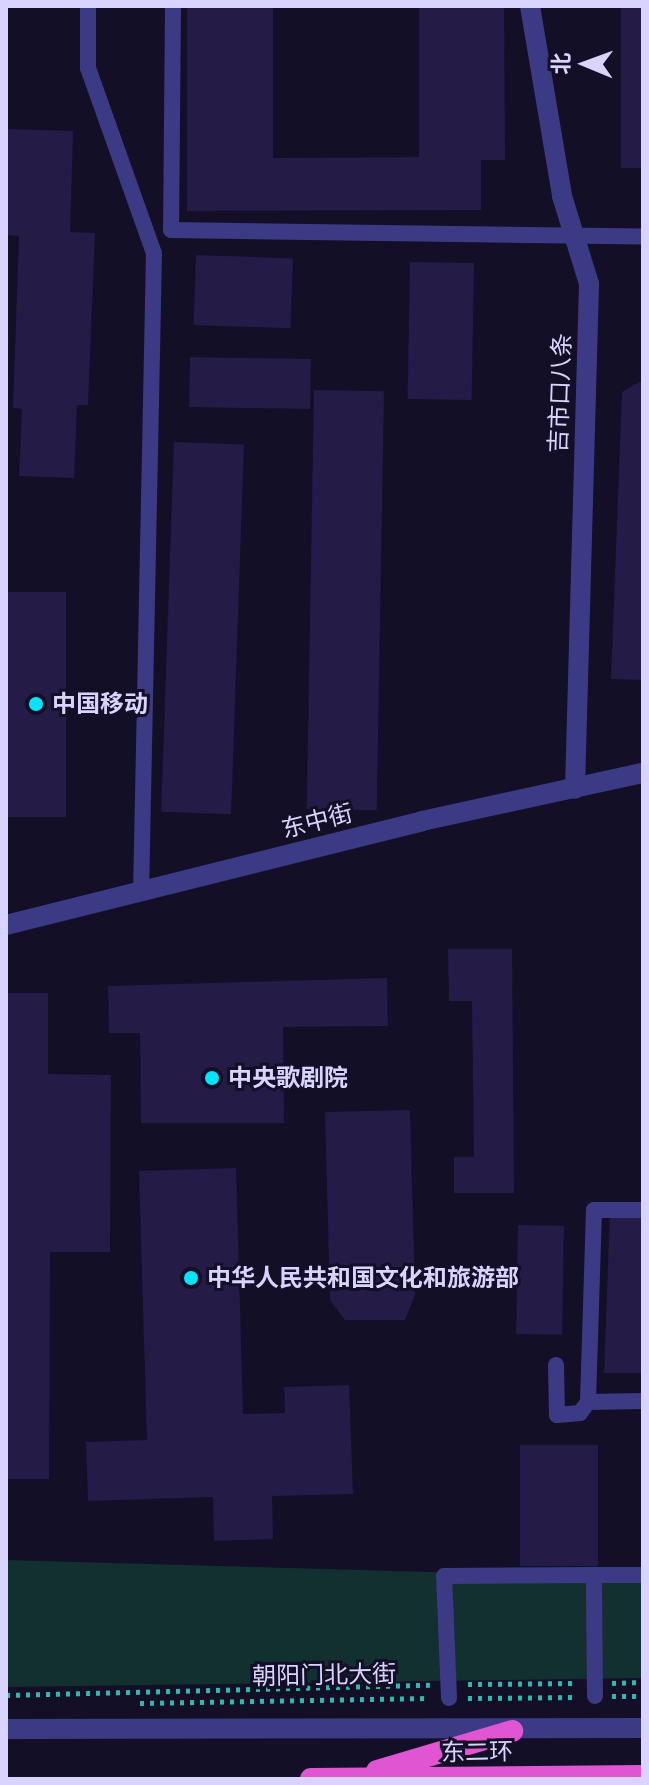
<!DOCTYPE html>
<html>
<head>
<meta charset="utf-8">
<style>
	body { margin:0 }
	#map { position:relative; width:649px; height:1785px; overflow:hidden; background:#130f26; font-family:Raleway,"Noto Sans SC",sans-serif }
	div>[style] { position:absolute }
	.green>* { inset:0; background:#12302f }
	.building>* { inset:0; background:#241b47; transform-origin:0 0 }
	.path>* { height:5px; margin-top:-2.5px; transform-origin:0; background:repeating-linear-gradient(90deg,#2fb8b0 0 4px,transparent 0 10px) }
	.service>* { height:16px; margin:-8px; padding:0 8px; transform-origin:8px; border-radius:8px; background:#3d3a85 }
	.minor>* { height:20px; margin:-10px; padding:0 10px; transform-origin:10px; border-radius:10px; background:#3d3a85 }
	.tertiary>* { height:20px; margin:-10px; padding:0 10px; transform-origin:10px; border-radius:10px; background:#3d3a85 }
	.trunk>* { height:22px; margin:-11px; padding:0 11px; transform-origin:11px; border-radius:11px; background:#e055d1 }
	.dots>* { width:22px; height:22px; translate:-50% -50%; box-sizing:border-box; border:4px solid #130f26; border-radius:50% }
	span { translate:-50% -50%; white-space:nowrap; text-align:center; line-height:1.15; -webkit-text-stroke:6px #130f26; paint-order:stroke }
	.street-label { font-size:24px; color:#d9d4ff }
	.poi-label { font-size:24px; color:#d9d4ff; font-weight:700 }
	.left { translate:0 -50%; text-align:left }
	.frame { position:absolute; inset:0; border:8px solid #d9d4ff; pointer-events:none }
	.north { position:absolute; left:545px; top:24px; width:80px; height:80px; -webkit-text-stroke:6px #130f26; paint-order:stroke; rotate:271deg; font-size:22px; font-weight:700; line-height:32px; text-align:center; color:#d9d4ff }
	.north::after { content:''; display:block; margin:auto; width:28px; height:36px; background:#d9d4ff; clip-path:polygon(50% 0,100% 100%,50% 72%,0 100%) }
</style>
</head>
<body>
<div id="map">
	<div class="green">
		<i style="clip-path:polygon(6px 1560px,643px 1578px,643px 1678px,6px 1687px)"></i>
	</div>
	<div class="building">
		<i style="clip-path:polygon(187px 6px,273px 6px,273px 158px,419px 157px,419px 6px,504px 6px,505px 160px,481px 160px,481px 210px,187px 211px)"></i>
		<i style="left:621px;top:6px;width:22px;height:162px"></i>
		<i style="clip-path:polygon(7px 129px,73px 131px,70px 232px,95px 233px,88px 405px,77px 405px,74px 478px,19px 476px,22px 409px,13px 408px,19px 236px,6px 235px)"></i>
		<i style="left:196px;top:255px;width:97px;height:70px;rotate:2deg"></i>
		<i style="left:410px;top:262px;width:64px;height:137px;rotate:1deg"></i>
		<i style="left:190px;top:357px;width:121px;height:50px;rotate:1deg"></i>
		<i style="clip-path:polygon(643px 380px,643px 680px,611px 679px,622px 392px)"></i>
		<i style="left:314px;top:390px;width:70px;height:419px;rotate:1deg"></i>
		<i style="left:174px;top:442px;width:70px;height:370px;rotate:2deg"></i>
		<i style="left:6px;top:592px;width:60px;height:225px"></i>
		<i style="clip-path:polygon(448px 949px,512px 949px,514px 1193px,454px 1193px,454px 1157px,474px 1157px,472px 1001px,449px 1001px)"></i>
		<i style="clip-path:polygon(387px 978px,388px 1026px,283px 1027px,284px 1123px,141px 1123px,140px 1033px,109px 1033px,108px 986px)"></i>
		<i style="clip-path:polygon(6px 993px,48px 993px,48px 1074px,111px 1075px,110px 1252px,50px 1252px,49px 1479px,6px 1479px)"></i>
		<i style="clip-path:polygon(410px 1110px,415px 1295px,405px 1320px,345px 1320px,330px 1300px,325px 1112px)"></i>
		<i style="clip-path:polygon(236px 1168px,243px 1414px,285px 1413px,284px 1387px,349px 1385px,353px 1494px,272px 1496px,273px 1539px,214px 1541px,213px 1497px,88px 1501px,86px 1442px,147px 1440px,139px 1171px)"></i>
		<i style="clip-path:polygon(610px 1212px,643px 1213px,643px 1373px,604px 1373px)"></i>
		<i style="left:518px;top:1225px;width:46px;height:109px;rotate:1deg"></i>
		<i style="left:598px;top:1445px;width:121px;height:78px;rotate:90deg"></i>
	</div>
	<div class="path">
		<i style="left:612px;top:1683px;width:31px;rotate:-2deg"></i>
		<i style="left:468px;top:1684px;width:110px;rotate:-0.5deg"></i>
		<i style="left:6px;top:1695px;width:424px;rotate:-1.4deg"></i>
		<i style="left:612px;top:1696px;width:31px"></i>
		<i style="left:468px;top:1698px;width:110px;rotate:-0.5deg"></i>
		<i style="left:140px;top:1703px;width:290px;rotate:-1deg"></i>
	</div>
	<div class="service">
		<i style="left:88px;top:6px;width:62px;rotate:90deg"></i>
		<i style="left:88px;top:68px;width:196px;rotate:70.4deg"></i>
		<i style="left:154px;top:253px;width:640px;rotate:91.16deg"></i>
		<i style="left:173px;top:6px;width:224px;rotate:90.5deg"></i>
		<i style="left:171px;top:230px;width:472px;rotate:0.8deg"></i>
		<i style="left:643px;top:1210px;width:49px;rotate:180deg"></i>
		<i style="left:594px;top:1210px;width:192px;rotate:91.8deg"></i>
		<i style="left:588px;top:1402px;width:55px;rotate:-1deg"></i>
		<i style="left:556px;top:1365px;width:50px;rotate:88.9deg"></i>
		<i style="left:557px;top:1415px;width:23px;rotate:-5deg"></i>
		<i style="left:580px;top:1413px;width:14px;rotate:-54deg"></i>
		<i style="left:595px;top:1696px;width:121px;rotate:-90.5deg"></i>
		<i style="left:594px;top:1575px;width:49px"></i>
		<i style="left:449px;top:1698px;width:122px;rotate:-92.3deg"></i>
		<i style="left:444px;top:1576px;width:150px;rotate:-0.4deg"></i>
	</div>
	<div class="minor">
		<i style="left:530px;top:6px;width:193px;rotate:80.4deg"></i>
		<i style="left:562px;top:196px;width:92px;rotate:72.9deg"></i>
		<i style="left:589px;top:284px;width:505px;rotate:91.59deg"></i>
	</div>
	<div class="tertiary">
		<i style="left:6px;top:925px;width:429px;rotate:-14deg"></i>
		<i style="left:422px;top:821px;width:226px;rotate:-12.3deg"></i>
		<i style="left:6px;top:1729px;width:637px;rotate:-0.09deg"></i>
	</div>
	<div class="trunk">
		<i style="left:377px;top:1771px;width:141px;rotate:-16.5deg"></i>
		<i style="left:311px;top:1779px;width:332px;rotate:-0.5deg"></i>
	</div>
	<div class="dots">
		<i style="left:36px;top:704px;background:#00e5ff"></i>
		<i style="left:212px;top:1078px;background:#00e5ff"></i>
		<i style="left:191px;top:1278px;background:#00e5ff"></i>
	</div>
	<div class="street-label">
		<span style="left:560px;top:393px;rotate:-88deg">吉市口八条</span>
		<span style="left:317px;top:821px;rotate:-14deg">东中街</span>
		<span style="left:324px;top:1675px;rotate:-1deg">朝阳门北大街</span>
		<span style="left:477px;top:1752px;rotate:-1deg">东二环</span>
	</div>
	<div class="poi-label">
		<span class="left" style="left:52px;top:704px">中国移动</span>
		<span class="left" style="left:228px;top:1078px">中央歌剧院</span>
		<span class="left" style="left:207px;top:1278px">中华人民共和国文化和旅游部</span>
	</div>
	<div class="frame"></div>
	<div class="north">北</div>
</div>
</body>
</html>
